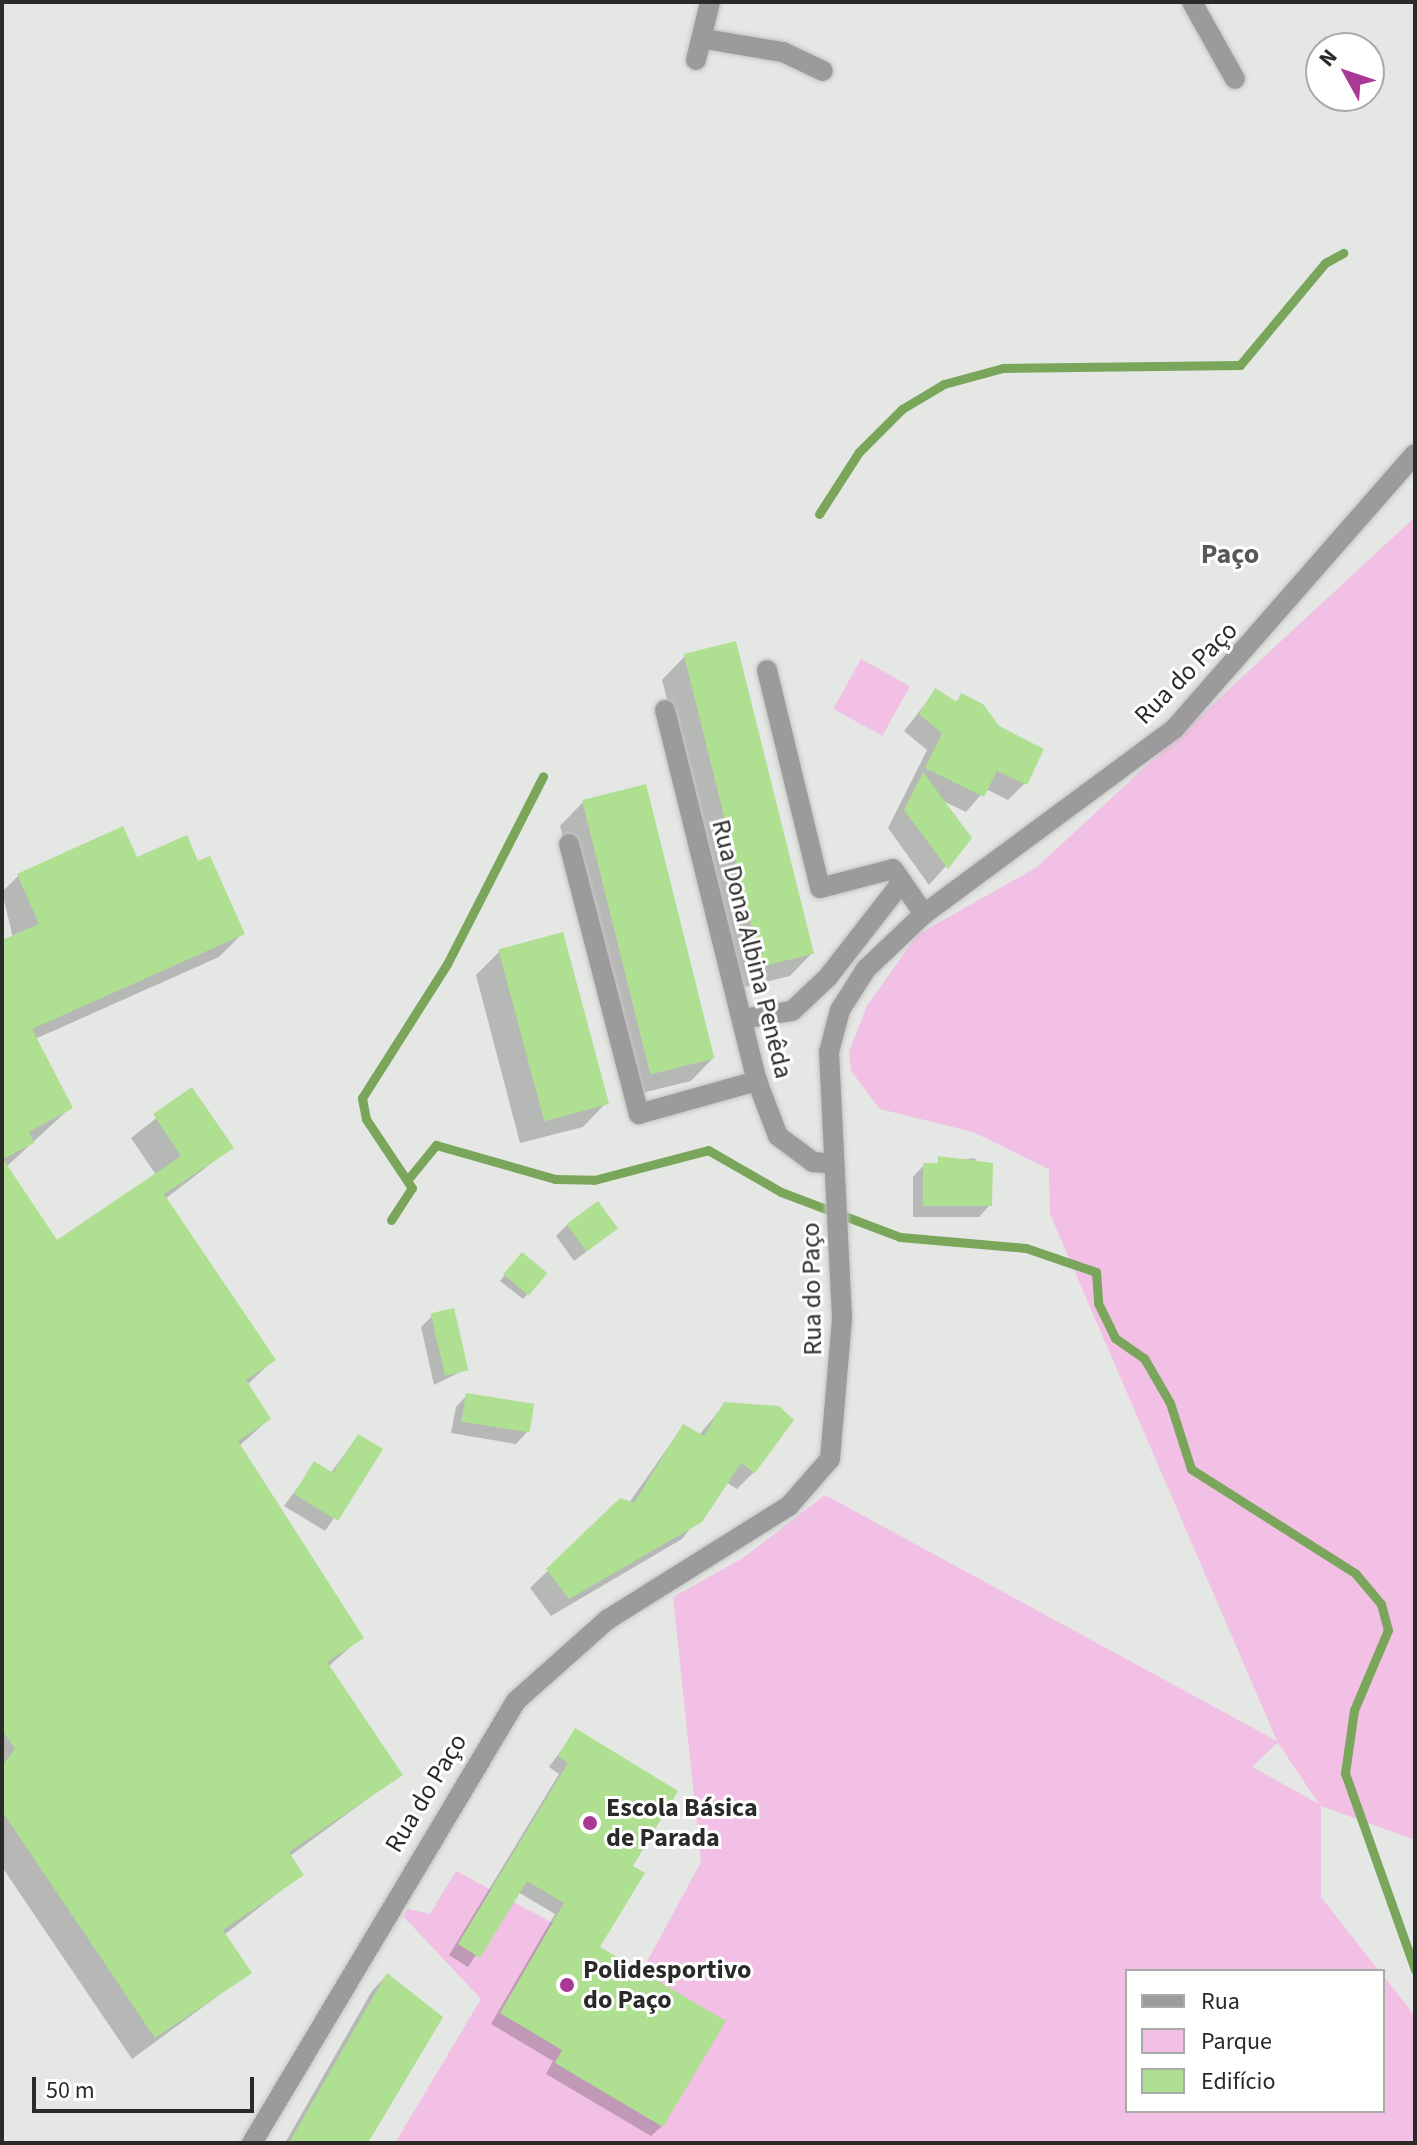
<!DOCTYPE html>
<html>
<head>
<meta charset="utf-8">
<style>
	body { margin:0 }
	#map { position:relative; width:1417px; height:2145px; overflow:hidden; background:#e4e7e3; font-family:"Source Sans 3",sans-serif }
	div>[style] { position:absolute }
	.green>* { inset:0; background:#f1c0e4; transform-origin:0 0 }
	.shadow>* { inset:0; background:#0003 }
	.stream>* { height:9px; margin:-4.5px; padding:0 4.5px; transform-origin:4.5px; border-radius:4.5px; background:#79a65a }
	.building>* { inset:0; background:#afdf91; transform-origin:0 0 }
	.roads { filter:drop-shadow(0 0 2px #c3c5c2) drop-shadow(0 0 2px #c3c5c2) }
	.street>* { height:20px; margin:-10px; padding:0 10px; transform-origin:10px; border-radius:10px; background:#9c9a9c }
	.dots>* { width:22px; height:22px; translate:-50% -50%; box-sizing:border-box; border:4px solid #fff; border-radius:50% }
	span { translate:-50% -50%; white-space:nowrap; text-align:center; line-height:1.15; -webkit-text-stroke:6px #fff; paint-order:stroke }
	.street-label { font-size:26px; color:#2a2b29 }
	.poi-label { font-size:26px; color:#2a2b29; font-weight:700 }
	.left { translate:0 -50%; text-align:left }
	.neighbourhood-label { font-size:28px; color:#565955; font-weight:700 }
	.frame { position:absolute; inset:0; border:4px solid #2a2b29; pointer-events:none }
	.legend { position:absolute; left:1125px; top:1969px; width:260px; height:144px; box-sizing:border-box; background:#fff; border:2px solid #aaaaa9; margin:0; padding:10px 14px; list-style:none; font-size:24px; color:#2a2b29 }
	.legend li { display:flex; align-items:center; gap:16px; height:40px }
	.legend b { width:40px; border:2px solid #aaaaa9 }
	.north { position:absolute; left:1305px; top:32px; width:80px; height:80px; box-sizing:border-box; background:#fff; border:2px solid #aaaaa9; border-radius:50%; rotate:310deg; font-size:22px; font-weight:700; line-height:32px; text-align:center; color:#2a2b29 }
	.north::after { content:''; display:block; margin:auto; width:28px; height:36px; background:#aa3995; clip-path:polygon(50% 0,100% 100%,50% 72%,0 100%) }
	.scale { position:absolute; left:32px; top:2077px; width:222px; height:36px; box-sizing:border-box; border:4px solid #2a2b29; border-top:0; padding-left:10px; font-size:24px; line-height:28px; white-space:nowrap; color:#2a2b29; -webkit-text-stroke:6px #fff; paint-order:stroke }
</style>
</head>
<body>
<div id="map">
	<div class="green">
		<i style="clip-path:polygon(evenodd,1415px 517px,1415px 1840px,1321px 1806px,1321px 1897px,1379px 1971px,1127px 1971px,1127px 2111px,1383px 2111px,1383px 1975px,1415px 2016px,1415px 2143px,395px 2143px,481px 1999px,403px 1916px,408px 1909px,430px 1914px,456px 1871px,642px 1971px,701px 1862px,673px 1597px,743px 1558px,825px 1495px,1277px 1741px,1050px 1214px,1049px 1169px,973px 1132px,880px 1109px,851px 1071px,849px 1052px,867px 1006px,917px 935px,1037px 867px,1415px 517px,1277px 1743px,1278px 1743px,1319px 1804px,1252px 1767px,1277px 1743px)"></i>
		<i style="left:861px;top:659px;width:56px;height:57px;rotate:29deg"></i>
	</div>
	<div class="shadow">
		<i style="clip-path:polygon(685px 656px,813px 952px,790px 976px,741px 988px,662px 680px)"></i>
		<i style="clip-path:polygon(936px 690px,954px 703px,962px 696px,1025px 783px,1008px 800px,986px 789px,966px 812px,941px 800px,970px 839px,929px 885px,888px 828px,927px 750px,904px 731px)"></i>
		<i style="clip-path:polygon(583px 802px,714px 1057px,691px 1081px,630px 1096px,560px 826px)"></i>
		<i style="clip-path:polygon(135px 860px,197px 863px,242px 934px,219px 957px,35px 1039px,71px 1107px,6px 1167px,56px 1242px,156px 1175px,131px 1138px,192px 1090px,231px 1148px,165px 1199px,273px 1360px,247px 1385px,269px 1419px,239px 1446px,361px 1637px,328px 1667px,400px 1775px,290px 1856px,302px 1874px,224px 1935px,249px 1973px,132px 2059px,2px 1867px,2px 942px,13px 938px,2px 892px,18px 876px)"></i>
		<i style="clip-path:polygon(499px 952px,606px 1103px,583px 1127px,520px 1143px,476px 975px)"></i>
		<i style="clip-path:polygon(975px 1158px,990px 1205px,979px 1217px,913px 1217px,913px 1177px,924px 1165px)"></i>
		<i style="clip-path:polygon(567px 1225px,616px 1229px,574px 1261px,556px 1236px)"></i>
		<i style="clip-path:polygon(517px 1260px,528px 1294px,523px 1299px,500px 1281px)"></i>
		<i style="clip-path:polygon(432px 1316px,466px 1369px,434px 1385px,421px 1327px)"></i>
		<i style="clip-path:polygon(467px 1395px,527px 1432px,516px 1444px,451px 1433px,456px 1407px)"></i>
		<i style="clip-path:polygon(725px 1404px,754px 1472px,737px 1489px,726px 1482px,682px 1539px,551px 1616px,530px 1588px,620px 1500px,629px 1503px,683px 1426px,699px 1435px)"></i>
		<i style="clip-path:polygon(358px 1436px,380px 1450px,325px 1531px,284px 1506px,315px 1464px,330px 1474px)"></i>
		<i style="clip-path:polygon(576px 1730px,630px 1866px,597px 1947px,662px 2126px,651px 2136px,546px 2074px,553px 2061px,491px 2024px,555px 1914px,518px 1892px,468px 1967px,449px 1955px,559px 1774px,549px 1767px)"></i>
		<i style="clip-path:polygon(387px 1975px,364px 2143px,285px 2143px,372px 1991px)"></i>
	</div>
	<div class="stream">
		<i style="left:819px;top:514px;width:74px;rotate:-57.2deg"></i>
		<i style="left:859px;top:452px;width:61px;rotate:-45deg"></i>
		<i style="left:902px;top:409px;width:49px;rotate:-30.8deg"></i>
		<i style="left:944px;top:384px;width:61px;rotate:-15.2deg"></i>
		<i style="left:1003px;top:368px;width:237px;rotate:-0.7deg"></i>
		<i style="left:1240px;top:365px;width:133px;rotate:-50.2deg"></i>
		<i style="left:1325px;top:263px;width:21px;rotate:-29deg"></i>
		<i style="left:409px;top:1178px;width:43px;rotate:-50.7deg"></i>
		<i style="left:436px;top:1145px;width:124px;rotate:15.9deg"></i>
		<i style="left:555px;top:1179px;width:39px;rotate:1deg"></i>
		<i style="left:594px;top:1180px;width:118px;rotate:-14.7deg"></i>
		<i style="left:708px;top:1150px;width:84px;rotate:29.9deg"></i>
		<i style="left:781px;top:1192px;width:127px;rotate:20.7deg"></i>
		<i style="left:900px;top:1237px;width:126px;rotate:5deg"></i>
		<i style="left:1026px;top:1248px;width:74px;rotate:18.9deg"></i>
		<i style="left:1096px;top:1272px;width:31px;rotate:86deg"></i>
		<i style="left:1098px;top:1303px;width:39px;rotate:64deg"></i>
		<i style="left:1115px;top:1338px;width:35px;rotate:35deg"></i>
		<i style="left:1144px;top:1358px;width:52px;rotate:60deg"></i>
		<i style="left:1170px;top:1403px;width:69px;rotate:72.3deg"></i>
		<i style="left:1191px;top:1469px;width:194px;rotate:32.4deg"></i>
		<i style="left:1355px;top:1573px;width:40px;rotate:50deg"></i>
		<i style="left:1381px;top:1604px;width:27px;rotate:75deg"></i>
		<i style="left:1388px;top:1630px;width:87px;rotate:113deg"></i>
		<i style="left:1354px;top:1710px;width:64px;rotate:98.1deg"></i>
		<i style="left:1345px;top:1773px;width:209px;rotate:70.4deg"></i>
		<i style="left:391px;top:1220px;width:38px;rotate:-57deg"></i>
		<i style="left:412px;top:1188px;width:83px;rotate:-123.7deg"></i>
		<i style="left:366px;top:1119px;width:21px;rotate:-101deg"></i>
		<i style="left:362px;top:1098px;width:159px;rotate:-57.6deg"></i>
		<i style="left:447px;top:964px;width:211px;rotate:-62.9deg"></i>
	</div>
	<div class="building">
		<i style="left:736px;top:641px;width:322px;height:54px;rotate:76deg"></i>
		<i style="clip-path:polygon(935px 688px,957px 702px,961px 693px,983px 704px,999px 726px,1044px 749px,1027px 785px,997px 771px,984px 797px,925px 768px,942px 733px,919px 714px)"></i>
		<i style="clip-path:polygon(923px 772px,972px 838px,948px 869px,904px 810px)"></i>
		<i style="left:646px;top:784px;width:283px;height:66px;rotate:76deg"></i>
		<i style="clip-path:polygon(123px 826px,137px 857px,187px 835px,198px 861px,210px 856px,245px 934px,32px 1029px,73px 1108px,29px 1132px,34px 1143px,3px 1159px,57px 1240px,181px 1156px,153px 1114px,192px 1087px,234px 1148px,164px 1194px,276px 1360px,246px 1380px,271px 1419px,238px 1441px,364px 1638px,327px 1662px,403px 1775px,289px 1852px,304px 1875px,223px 1930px,252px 1973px,155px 2038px,2px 1811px,2px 1766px,15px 1749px,2px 1730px,2px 940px,39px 924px,17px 874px)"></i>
		<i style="left:563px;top:932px;width:178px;height:67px;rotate:75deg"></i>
		<i style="clip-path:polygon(938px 1156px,993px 1163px,992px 1206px,923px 1206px,923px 1163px,938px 1163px)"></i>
		<i style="left:598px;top:1201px;width:34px;height:39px;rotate:54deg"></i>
		<i style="left:522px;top:1252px;width:33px;height:29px;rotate:40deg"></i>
		<i style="left:454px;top:1308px;width:64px;height:24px;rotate:77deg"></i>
		<i style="left:466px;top:1393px;width:69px;height:29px;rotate:9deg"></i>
		<i style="clip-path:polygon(724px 1402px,779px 1406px,794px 1420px,755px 1473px,741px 1463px,702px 1522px,569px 1599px,546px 1569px,620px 1498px,634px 1503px,683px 1424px,704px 1436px)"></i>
		<i style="clip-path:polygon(358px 1434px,383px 1449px,338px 1521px,294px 1494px,314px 1461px,333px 1473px)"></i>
		<i style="clip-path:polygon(575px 1728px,678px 1791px,633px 1866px,645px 1873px,600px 1947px,726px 2021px,663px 2127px,555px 2063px,562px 2050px,500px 2013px,564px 1903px,527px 1881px,480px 1958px,458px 1944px,568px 1763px,558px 1756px)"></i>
		<i style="clip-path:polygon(387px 1973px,443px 2017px,368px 2143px,289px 2143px)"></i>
	</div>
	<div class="roads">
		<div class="street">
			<i style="left:1192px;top:2px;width:88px;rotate:60.8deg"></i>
			<i style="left:705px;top:39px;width:79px;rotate:9.5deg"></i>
			<i style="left:783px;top:52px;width:44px;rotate:25.4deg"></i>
			<i style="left:696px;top:60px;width:60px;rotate:-76.4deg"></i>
			<i style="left:767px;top:670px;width:224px;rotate:76.3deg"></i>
			<i style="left:820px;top:888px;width:75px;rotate:-14.6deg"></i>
			<i style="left:893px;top:869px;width:55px;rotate:55.4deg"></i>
			<i style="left:665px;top:710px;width:382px;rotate:76.1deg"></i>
			<i style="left:757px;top:1081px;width:59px;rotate:69.1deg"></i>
			<i style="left:778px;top:1136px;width:44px;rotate:36.6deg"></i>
			<i style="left:813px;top:1162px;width:21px;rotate:5deg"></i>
			<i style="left:569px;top:844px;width:279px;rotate:75.5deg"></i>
			<i style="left:639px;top:1114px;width:123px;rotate:-15.6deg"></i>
			<i style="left:742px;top:1019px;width:51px;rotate:-9.1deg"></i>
			<i style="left:792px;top:1011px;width:50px;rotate:-43.4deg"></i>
			<i style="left:828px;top:977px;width:120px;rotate:-52.1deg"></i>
			<i style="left:252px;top:2143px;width:515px;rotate:-59.15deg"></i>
			<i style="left:516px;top:1701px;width:122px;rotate:-41.7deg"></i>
			<i style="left:607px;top:1620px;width:215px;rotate:-32.1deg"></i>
			<i style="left:789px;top:1506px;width:62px;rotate:-48.9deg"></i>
			<i style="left:830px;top:1459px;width:142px;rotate:-85.1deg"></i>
			<i style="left:842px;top:1318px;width:266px;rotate:-92.8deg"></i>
			<i style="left:829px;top:1052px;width:43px;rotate:-75.3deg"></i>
			<i style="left:840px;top:1010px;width:49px;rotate:-57.6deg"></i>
			<i style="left:866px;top:969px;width:80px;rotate:-43.5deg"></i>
			<i style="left:924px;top:914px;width:312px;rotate:-36.5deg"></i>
			<i style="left:1175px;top:728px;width:364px;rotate:-48.8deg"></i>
		</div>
	</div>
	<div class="dots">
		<i style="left:590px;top:1823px;background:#aa3995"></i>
		<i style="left:567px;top:1985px;background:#aa3995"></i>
	</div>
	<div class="street-label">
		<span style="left:1186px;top:673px;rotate:-45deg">Rua do Paço</span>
		<span style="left:752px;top:949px;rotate:76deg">Rua Dona Albina Penêda</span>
		<span style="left:812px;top:1289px;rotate:-91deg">Rua do Paço</span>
		<span style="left:426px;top:1793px;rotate:-59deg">Rua do Paço</span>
	</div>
	<div class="poi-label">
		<span class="left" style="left:606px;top:1823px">Escola Básica<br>de Parada</span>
		<span class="left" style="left:583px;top:1985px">Polidesportivo<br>do Paço</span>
	</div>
	<div class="neighbourhood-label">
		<span style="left:1230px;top:554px">Paço</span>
	</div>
	<div class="frame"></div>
	<ul class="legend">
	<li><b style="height:10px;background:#9c9a9c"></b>Rua</li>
	<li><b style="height:22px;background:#f1c0e4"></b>Parque</li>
	<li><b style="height:22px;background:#afdf91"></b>Edifício</li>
	</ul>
	<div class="north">N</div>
	<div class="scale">50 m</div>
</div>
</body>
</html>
